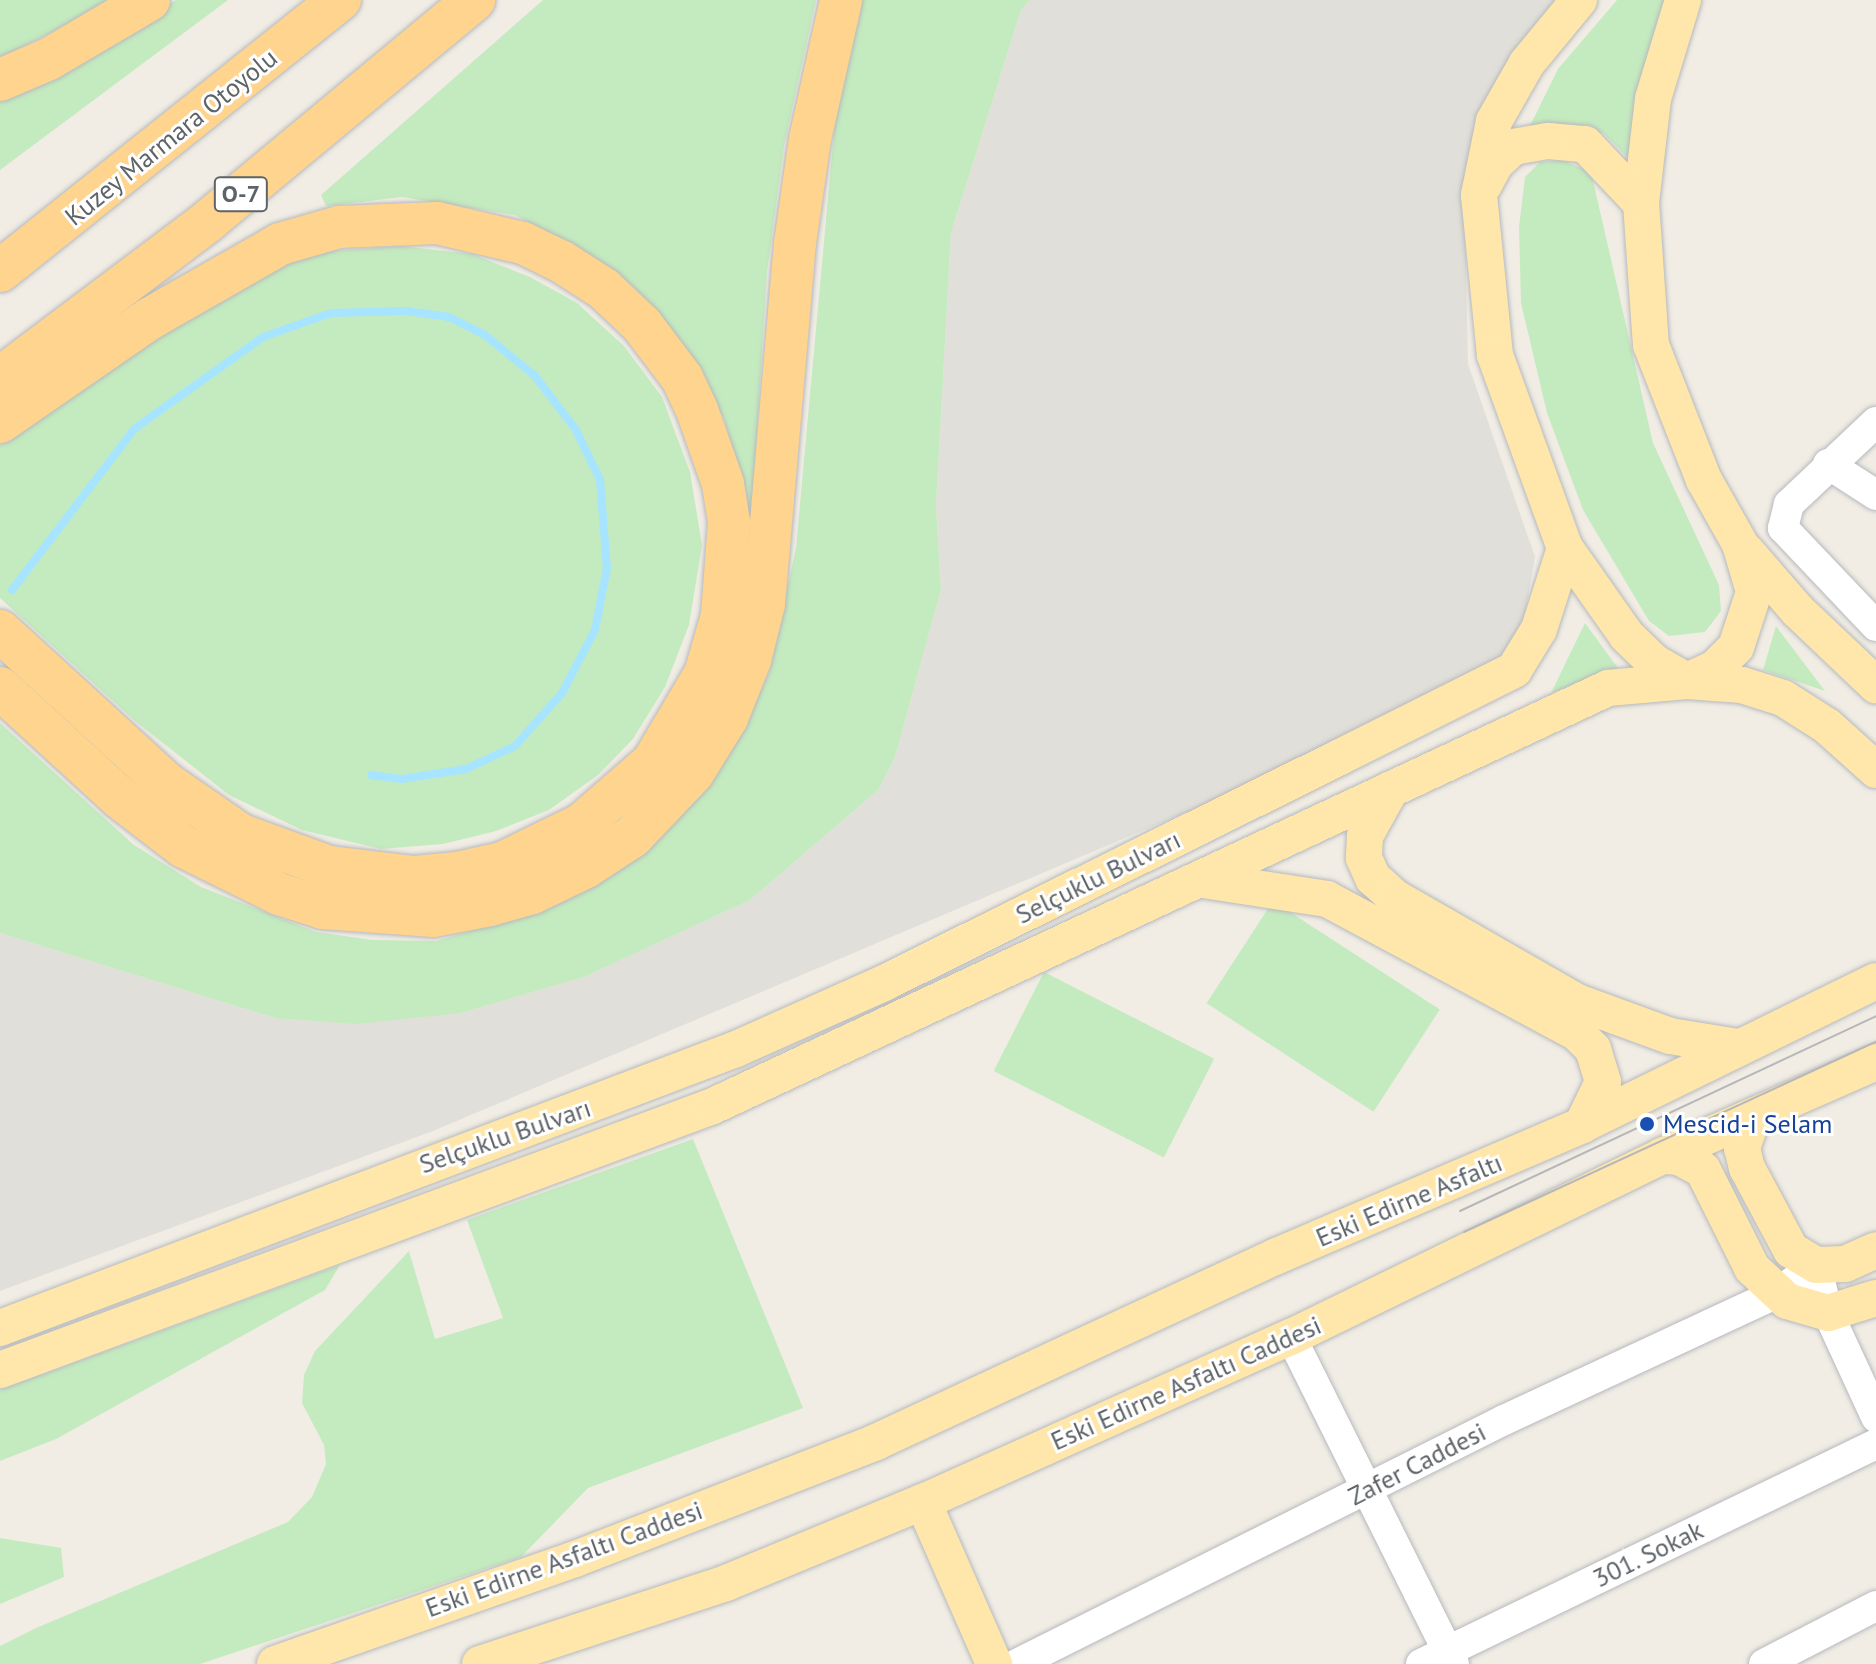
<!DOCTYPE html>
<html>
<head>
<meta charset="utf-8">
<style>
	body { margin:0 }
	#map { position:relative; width:1876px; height:1664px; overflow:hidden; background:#f1ede5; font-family:"PT Sans",sans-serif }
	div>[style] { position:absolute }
	.industrial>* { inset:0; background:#e1dfd9 }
	.green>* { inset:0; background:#c4ebbf; transform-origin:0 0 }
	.stream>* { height:8px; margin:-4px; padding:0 4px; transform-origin:4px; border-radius:4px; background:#a7e4ff }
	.roads { filter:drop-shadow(0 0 2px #b6b9bd) drop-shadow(0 0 2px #b6b9bd) }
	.minor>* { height:30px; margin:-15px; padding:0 15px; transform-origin:15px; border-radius:15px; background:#fff }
	.major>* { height:36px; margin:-18px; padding:0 18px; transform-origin:18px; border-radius:18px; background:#ffe7ac }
	.highway>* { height:42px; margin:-21px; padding:0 21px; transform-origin:21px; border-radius:21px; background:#ffd48e }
	.tram>* { height:2px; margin:-1px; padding:0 1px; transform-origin:1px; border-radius:1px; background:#b6b7b8 }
	.dots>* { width:22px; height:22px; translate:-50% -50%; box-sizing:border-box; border:4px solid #fff; border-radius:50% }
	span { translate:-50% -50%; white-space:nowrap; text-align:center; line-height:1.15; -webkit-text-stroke:6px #fff; paint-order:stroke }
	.shield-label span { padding:2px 6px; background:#fff; border:2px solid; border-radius:6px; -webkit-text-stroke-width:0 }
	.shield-label { font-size:24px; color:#5d6367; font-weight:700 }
	.street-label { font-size:26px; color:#5d6367 }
	.transit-label { font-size:26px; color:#164399 }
	.left { translate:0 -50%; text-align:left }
</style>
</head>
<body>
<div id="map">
	<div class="industrial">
		<i style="clip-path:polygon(1030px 0,1564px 0,1464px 181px,1468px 364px,1535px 557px,1519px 647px,1326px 753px,433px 1131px,0 1291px,0 933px,275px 1018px,461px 1013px,584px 977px,750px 900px,879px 789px,895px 757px,941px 590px,936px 506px,951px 233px,1021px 10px)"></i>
	</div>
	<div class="green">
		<i style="clip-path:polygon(0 0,115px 0,0 58px)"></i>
		<i style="clip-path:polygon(176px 0,228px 0,0 170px,0 96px)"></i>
		<i style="clip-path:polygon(543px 0,816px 0,784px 146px,767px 272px,751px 527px,724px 418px,641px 295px,600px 261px,515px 215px,402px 197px,326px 206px,321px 195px)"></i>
		<i style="clip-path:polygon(862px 0,1030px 0,1021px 10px,951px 233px,936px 506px,941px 590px,895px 757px,879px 789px,750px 900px,584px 977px,461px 1013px,357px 1024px,275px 1018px,0 933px,0 723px,134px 845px,201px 887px,316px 932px,372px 940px,436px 941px,526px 915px,737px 742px,769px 673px,796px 548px,836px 110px)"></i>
		<i style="clip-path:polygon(1617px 0,1666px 0,1634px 164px,1603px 133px,1563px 125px,1528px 130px,1558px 69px)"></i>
		<i style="clip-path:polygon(1562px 160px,1591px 172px,1653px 443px,1719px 585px,1721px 611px,1705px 632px,1669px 636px,1649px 621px,1583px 510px,1547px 413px,1521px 303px,1519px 227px,1525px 177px,1540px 162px)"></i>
		<i style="clip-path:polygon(400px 246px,472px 254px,530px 277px,577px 303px,624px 346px,662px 397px,690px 472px,702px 545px,689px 625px,665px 687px,633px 739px,598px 775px,549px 810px,496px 831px,443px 844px,381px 849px,302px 830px,229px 795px,135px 721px,0 598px,0 445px,209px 297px,315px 252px)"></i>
		<i style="clip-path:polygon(1585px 623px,1618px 668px,1551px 693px)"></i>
		<i style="clip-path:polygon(1776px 626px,1825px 691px,1763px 670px)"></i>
		<i style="left:1273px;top:901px;width:199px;height:122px;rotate:33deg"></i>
		<i style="left:1044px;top:972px;width:191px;height:111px;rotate:27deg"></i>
		<i style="clip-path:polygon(693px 1139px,803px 1408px,588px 1488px,521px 1557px,200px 1664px,0 1664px,0 1646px,36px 1628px,288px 1522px,312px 1497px,326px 1464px,324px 1445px,302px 1403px,304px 1375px,315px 1351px,409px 1251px,435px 1339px,503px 1318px,467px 1220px)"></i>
		<i style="clip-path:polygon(340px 1265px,325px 1290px,56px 1439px,0 1461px,0 1390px)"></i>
		<i style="clip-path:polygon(0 1538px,61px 1548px,64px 1577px,0 1604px)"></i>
	</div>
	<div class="stream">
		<i style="left:12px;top:590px;width:202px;rotate:-52.8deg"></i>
		<i style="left:134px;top:429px;width:158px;rotate:-35.5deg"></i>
		<i style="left:263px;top:337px;width:72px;rotate:-19.4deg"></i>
		<i style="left:331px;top:313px;width:76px;rotate:-1.5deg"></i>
		<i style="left:407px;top:311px;width:42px;rotate:8.1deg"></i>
		<i style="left:449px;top:317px;width:40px;rotate:26.6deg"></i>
		<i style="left:485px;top:335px;width:65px;rotate:39.4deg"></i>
		<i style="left:535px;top:376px;width:68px;rotate:52.8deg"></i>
		<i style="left:576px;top:430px;width:55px;rotate:64.4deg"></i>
		<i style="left:600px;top:480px;width:88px;rotate:85.5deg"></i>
		<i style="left:607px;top:568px;width:63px;rotate:101deg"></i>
		<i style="left:595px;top:630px;width:71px;rotate:117.6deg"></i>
		<i style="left:562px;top:693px;width:71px;rotate:131.6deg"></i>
		<i style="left:515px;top:746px;width:54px;rotate:154.9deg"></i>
		<i style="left:466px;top:769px;width:65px;rotate:171.1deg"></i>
		<i style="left:402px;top:779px;width:31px;rotate:-173deg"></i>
	</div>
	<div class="roads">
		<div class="minor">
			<i style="left:1876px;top:422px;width:120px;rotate:136.7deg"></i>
			<i style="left:1789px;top:504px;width:25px;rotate:104deg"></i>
			<i style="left:1783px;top:528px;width:135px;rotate:46.5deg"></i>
			<i style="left:1828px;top:464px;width:57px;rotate:32.9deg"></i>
			<i style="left:1291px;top:1337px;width:365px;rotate:63.5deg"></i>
			<i style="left:1017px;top:1664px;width:545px;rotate:-26.61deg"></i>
			<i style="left:1504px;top:1420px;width:301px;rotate:-24.9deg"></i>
			<i style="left:1777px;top:1293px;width:48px;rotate:-35.7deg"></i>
			<i style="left:1816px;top:1265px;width:49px;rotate:76deg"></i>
			<i style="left:1828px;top:1313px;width:115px;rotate:65.2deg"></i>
			<i style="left:1421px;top:1664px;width:505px;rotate:-25.8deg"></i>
			<i style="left:1764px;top:1664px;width:126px;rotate:-27.4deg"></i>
		</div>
		<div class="major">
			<i style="left:1579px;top:0;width:82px;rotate:129.5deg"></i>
			<i style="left:1527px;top:63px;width:67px;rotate:119.6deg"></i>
			<i style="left:1494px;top:121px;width:76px;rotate:101.5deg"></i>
			<i style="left:1479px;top:195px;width:161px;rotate:84.3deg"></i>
			<i style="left:1495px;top:355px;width:205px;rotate:70.1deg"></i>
			<i style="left:1565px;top:548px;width:108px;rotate:54.8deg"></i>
			<i style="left:1627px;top:636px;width:37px;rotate:44deg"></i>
			<i style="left:1654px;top:662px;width:38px;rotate:30deg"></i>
			<i style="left:1683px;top:0;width:103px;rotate:106.9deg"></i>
			<i style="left:1653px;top:99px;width:105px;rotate:96.6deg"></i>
			<i style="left:1641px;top:203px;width:142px;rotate:86deg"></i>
			<i style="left:1651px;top:345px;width:145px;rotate:68.6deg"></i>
			<i style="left:1704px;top:480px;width:73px;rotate:60.6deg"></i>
			<i style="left:1740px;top:544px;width:50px;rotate:73.7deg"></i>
			<i style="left:1754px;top:592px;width:58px;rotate:108.1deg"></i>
			<i style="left:1736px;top:647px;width:30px;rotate:135deg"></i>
			<i style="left:1715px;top:668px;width:31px;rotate:155deg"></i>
			<i style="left:1484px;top:185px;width:24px;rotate:-62deg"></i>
			<i style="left:1495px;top:164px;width:25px;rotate:-43deg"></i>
			<i style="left:1513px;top:147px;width:36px;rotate:-10deg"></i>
			<i style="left:1548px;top:141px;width:37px;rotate:5deg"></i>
			<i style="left:1585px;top:144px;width:81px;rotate:46.5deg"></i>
			<i style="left:1746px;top:551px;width:79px;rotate:49.1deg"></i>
			<i style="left:1798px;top:611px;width:108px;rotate:43.5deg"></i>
			<i style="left:1391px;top:789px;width:54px;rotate:119deg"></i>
			<i style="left:1365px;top:836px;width:22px;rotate:93deg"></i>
			<i style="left:1364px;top:858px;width:22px;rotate:66deg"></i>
			<i style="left:1373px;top:878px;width:28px;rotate:42deg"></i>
			<i style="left:1394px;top:897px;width:211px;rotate:29.8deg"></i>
			<i style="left:1577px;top:1002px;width:99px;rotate:20.1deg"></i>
			<i style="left:1670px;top:1036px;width:69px;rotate:9.2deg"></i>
			<i style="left:1203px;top:880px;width:125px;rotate:8.7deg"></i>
			<i style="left:1327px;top:899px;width:284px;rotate:28.2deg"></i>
			<i style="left:1577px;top:1033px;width:23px;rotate:45deg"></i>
			<i style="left:1593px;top:1049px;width:34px;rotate:73deg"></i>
			<i style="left:1603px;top:1082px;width:48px;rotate:116deg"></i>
			<i style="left:1752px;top:1119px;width:31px;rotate:109deg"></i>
			<i style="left:1742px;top:1148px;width:21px;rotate:76deg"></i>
			<i style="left:1747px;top:1168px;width:93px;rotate:61.8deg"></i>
			<i style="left:1791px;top:1250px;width:29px;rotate:31deg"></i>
			<i style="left:1816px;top:1265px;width:29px;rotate:-2deg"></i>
			<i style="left:1845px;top:1264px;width:34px;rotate:-24deg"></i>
			<i style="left:1662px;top:1156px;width:17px;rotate:3deg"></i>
			<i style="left:1679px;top:1157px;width:27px;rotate:28deg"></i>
			<i style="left:1703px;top:1170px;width:110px;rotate:63.4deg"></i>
			<i style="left:1752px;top:1268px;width:48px;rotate:43.3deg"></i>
			<i style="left:1787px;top:1301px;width:43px;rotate:16.3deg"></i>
			<i style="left:1828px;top:1313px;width:50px;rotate:-17.4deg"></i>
			<i style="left:0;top:1328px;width:787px;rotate:-20.76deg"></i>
			<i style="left:736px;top:1049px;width:162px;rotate:-24deg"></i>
			<i style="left:884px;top:983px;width:507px;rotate:-26.36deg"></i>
			<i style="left:1338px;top:758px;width:197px;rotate:-26.6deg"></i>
			<i style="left:1514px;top:670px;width:48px;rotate:-58.6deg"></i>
			<i style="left:1539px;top:629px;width:85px;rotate:-72.2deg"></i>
			<i style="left:0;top:1370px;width:760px;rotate:-20.32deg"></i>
			<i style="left:713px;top:1106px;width:988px;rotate:-25.03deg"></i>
			<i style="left:1608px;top:688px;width:79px;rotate:-5.1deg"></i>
			<i style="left:1687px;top:681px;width:55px;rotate:4.2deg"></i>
			<i style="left:1742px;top:685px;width:43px;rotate:17.6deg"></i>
			<i style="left:1783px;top:698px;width:52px;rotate:32.5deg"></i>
			<i style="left:1827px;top:726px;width:66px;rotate:41.9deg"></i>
			<i style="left:923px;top:1502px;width:177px;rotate:66.3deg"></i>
			<i style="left:275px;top:1664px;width:318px;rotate:-19.3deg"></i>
			<i style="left:575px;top:1559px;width:323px;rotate:-21.2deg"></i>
			<i style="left:876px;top:1442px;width:442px;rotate:-24.9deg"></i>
			<i style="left:1277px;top:1256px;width:332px;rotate:-23.2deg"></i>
			<i style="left:1582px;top:1125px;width:327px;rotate:-26.1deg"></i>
			<i style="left:480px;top:1664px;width:259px;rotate:-18.2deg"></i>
			<i style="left:726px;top:1583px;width:213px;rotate:-22.4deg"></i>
			<i style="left:923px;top:1502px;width:403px;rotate:-24.2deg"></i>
			<i style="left:1291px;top:1337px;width:413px;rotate:-26deg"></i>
			<i style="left:1662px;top:1156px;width:234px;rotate:-23.7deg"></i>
		</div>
		<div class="highway">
			<i style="left:0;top:80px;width:53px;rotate:-23.2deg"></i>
			<i style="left:49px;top:59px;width:116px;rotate:-30.5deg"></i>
			<i style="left:0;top:271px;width:435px;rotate:-38.6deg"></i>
			<i style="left:0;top:378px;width:261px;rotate:-37deg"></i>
			<i style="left:208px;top:221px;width:346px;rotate:-39.7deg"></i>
			<i style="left:0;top:422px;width:183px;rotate:-34.6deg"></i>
			<i style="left:151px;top:318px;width:149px;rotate:-29.8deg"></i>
			<i style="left:280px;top:244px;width:61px;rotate:-16.1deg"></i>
			<i style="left:339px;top:227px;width:98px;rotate:-2.3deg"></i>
			<i style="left:437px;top:223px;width:88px;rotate:13.1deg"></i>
			<i style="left:523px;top:243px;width:43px;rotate:26deg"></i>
			<i style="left:562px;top:262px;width:50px;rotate:32.7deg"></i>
			<i style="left:604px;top:289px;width:52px;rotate:43.5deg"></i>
			<i style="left:642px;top:325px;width:66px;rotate:53deg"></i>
			<i style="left:682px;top:378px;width:35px;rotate:65deg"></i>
			<i style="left:697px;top:410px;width:78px;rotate:70.6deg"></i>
			<i style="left:723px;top:484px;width:38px;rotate:81deg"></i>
			<i style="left:729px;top:522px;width:94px;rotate:94.3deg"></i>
			<i style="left:722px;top:616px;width:60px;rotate:106.3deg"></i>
			<i style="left:705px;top:674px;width:102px;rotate:120.6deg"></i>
			<i style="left:653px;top:762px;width:94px;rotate:138.9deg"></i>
			<i style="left:582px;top:824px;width:89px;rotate:154deg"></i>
			<i style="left:502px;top:863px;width:46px;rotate:167.5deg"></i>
			<i style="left:457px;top:873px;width:43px;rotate:174.7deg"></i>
			<i style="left:414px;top:877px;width:86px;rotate:-173.3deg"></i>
			<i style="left:329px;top:867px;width:94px;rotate:-160deg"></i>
			<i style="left:241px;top:835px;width:91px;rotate:-145.3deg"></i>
			<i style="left:166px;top:783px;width:225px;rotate:-137.5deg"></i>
			<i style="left:0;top:688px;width:163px;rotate:42.5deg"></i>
			<i style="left:120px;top:798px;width:81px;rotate:37.4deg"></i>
			<i style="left:184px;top:847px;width:106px;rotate:26.3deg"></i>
			<i style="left:279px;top:894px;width:46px;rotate:17.7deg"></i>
			<i style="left:323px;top:908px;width:111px;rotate:4.1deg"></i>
			<i style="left:434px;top:916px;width:57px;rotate:-11.1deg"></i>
			<i style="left:490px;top:905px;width:44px;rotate:-15.9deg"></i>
			<i style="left:532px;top:893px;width:60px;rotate:-25.7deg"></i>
			<i style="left:586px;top:867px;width:55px;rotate:-33.1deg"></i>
			<i style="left:632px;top:837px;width:88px;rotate:-46.4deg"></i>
			<i style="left:693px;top:773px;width:65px;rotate:-58.3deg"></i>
			<i style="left:727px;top:718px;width:62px;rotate:-68.4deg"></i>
			<i style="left:750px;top:660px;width:58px;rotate:-76deg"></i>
			<i style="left:764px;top:604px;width:362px;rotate:-85.1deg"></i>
			<i style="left:795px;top:243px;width:105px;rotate:-81.8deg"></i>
			<i style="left:810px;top:139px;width:142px;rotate:-77.4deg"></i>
		</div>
	</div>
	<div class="tram">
		<i style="left:1460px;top:1211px;width:459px;rotate:-25.1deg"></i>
		<i style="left:1464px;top:1232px;width:454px;rotate:-24.8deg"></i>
	</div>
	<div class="dots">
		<i style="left:1647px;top:1124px;background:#1a4fb4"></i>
	</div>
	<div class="shield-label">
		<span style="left:241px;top:194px">O-7</span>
	</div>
	<div class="street-label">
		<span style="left:171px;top:137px;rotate:-39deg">Kuzey Marmara Otoyolu</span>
		<span style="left:1098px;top:877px;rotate:-26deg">Selçuklu Bulvarı</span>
		<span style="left:505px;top:1136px;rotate:-19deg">Selçuklu Bulvarı</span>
		<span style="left:1409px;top:1200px;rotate:-23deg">Eski Edirne Asfaltı</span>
		<span style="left:1186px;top:1383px;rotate:-24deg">Eski Edirne Asfaltı Caddesi</span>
		<span style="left:1417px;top:1464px;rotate:-27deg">Zafer Caddesi</span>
		<span style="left:1648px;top:1554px;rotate:-26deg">301. Sokak</span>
		<span style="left:564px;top:1559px;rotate:-20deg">Eski Edirne Asfaltı Caddesi</span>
	</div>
	<div class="transit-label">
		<span class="left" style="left:1663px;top:1124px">Mescid-i Selam</span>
	</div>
</div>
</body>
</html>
